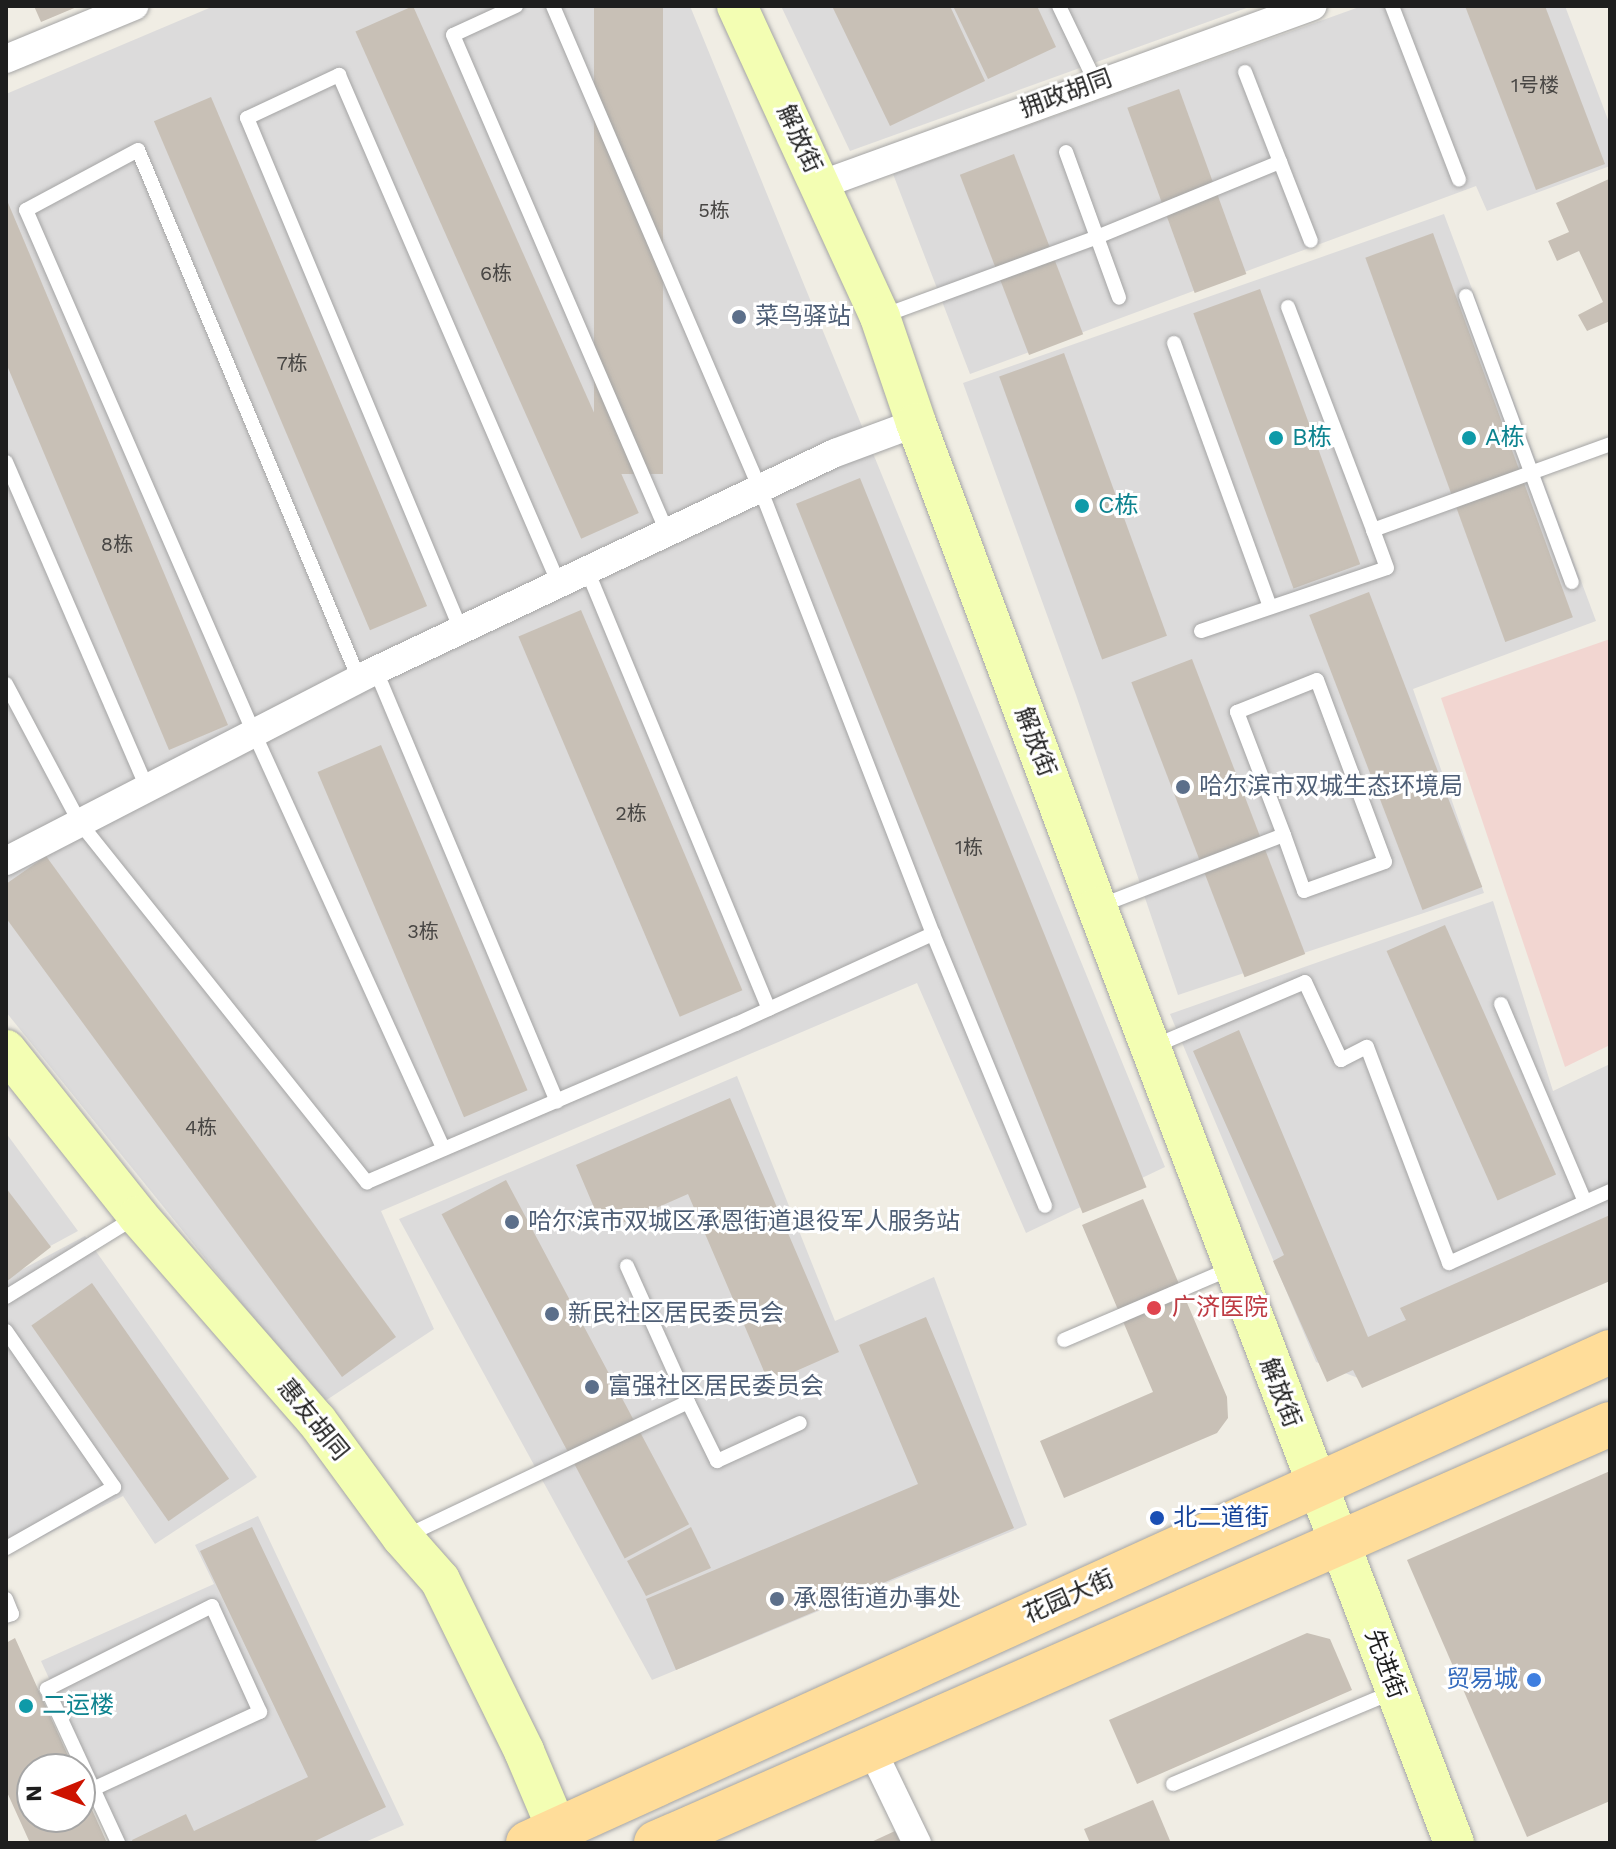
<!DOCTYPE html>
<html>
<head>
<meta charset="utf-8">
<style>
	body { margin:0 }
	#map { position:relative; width:1616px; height:1849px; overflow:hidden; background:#f0ede4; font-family:"Work Sans","Noto Sans SC",sans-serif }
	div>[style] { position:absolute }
	.residential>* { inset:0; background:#dcdbdb }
	.commercial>* { inset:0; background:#f2d6d1 }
	.building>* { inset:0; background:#c8c0b6; transform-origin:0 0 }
	.roads { filter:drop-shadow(0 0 2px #a5a5a5) drop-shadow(0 0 2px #a5a5a5) }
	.lane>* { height:14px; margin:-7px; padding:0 7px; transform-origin:7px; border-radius:7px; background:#fff }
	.street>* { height:28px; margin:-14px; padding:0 14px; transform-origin:14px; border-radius:14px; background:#fff }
	.secondary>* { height:40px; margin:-20px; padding:0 20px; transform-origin:20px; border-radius:20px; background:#f3feb3 }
	.primary>* { height:44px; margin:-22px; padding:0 22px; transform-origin:22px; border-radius:22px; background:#ffdd9a }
	.dots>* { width:22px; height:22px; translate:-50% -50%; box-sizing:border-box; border:4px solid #fff; border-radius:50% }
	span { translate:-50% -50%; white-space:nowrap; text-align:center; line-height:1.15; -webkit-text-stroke:6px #fff; paint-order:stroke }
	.number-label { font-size:20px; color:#484644 }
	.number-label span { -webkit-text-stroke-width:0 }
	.street-label { font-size:24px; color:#1e1e1e }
	.service-label { font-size:24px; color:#4e5e75 }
	.left { translate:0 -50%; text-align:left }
	.culture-label { font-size:24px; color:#0d838f }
	.health-label { font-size:24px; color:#be3a42 }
	.transit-label { font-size:24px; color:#164399 }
	.shop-label { font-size:24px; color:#366cbe }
	.right { translate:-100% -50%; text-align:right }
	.frame { position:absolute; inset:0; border:8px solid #1e1e1e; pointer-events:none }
	.north { position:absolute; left:16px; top:1753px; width:80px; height:80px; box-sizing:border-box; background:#fff; border:2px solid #a5a5a5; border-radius:50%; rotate:269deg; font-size:22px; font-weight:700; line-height:32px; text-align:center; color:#1e1e1e }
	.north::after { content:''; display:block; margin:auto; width:28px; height:36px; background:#cd1300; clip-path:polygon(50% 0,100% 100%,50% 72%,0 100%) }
</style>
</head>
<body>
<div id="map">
	<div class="residential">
		<i style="clip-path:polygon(214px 6px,690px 6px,1165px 1167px,1026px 1233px,917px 983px,381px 1211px,434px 1329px,322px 1403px,6px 1012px,6px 94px)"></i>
		<i style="clip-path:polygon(781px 6px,1252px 6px,850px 151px)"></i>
		<i style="clip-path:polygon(1362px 6px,1565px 6px,1610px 125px,1610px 166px,1487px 211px,1476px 186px,970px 374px,893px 174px)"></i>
		<i style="clip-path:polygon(1444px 214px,1596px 621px,1413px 689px,1484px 893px,1178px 995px,1076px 695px,963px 383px)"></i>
		<i style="clip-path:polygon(1493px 901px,1553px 1091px,1610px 1064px,1610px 1278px,1366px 1381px,1316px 1362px,1170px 1014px)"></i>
		<i style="clip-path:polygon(737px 1076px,835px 1321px,934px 1277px,1027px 1525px,652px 1680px,399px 1219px)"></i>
		<i style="clip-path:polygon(6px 1133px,78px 1231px,6px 1270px)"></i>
		<i style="clip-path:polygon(85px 1236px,257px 1477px,155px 1544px,123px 1496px,6px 1555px,6px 1278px)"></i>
		<i style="clip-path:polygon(258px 1516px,404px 1825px,363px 1843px,125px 1843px,41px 1661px,214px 1584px,195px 1545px)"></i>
	</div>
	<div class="commercial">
		<i style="clip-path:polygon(1610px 639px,1610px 1045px,1565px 1067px,1441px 698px)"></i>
	</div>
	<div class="building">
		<i style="clip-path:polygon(34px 6px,79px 6px,41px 22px)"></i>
		<i style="left:413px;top:6px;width:555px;height:63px;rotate:66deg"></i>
		<i style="left:594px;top:6px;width:69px;height:468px"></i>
		<i style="clip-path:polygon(832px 6px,950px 6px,985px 81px,890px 126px)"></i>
		<i style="clip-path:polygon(953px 6px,1037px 6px,1056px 47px,988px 79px)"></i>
		<i style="clip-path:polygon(1465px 6px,1545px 6px,1605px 164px,1536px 190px)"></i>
		<i style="left:1179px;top:89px;width:197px;height:55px;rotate:70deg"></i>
		<i style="left:211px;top:97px;width:553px;height:62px;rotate:67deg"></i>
		<i style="left:1014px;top:154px;width:193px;height:58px;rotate:69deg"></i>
		<i style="clip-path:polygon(1609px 179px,1610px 321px,1587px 331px,1578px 315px,1603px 302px,1579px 251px,1557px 261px,1548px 241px,1569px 232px,1556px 203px)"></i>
		<i style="clip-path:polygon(6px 198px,228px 725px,169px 750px,6px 363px)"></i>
		<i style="left:1433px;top:233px;width:409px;height:72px;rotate:70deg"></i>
		<i style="left:1260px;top:289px;width:293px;height:71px;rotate:70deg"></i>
		<i style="left:1064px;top:353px;width:301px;height:69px;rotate:70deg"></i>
		<i style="left:860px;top:478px;width:765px;height:69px;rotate:68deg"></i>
		<i style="left:1369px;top:592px;width:316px;height:64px;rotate:69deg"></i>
		<i style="left:581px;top:610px;width:413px;height:68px;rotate:67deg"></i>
		<i style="left:1192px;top:659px;width:316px;height:65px;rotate:69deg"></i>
		<i style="left:381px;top:745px;width:375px;height:69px;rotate:67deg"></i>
		<i style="clip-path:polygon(46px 856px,396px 1337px,342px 1377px,6px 918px,6px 884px)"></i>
		<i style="left:1445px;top:925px;width:273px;height:64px;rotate:66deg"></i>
		<i style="clip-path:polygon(1239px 1030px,1368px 1337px,1406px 1320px,1400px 1308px,1610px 1215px,1610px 1281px,1362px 1388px,1353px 1370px,1327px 1382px,1273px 1261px,1284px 1255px,1193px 1051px)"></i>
		<i style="clip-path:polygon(730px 1098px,839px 1352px,769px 1383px,688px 1194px,604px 1231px,576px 1165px)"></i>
		<i style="left:506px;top:1180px;width:390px;height:73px;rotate:62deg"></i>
		<i style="clip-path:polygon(6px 1188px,51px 1247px,6px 1282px)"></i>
		<i style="clip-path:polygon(1143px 1199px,1227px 1397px,1228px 1418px,1217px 1433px,1064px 1498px,1040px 1441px,1153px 1392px,1082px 1225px)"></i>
		<i style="left:92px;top:1283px;width:239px;height:74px;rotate:55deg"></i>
		<i style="clip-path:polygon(926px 1317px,1014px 1528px,676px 1670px,646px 1599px,918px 1484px,859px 1345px)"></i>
		<i style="clip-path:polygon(1610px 1471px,1610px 1801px,1527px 1837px,1407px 1560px)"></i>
		<i style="clip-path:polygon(252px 1527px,386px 1807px,311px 1843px,133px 1843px,132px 1840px,186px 1814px,194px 1831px,308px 1777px,200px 1551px)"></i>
		<i style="clip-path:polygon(691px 1527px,711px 1568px,646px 1596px,627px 1561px)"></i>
		<i style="clip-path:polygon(1307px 1633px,1330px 1639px,1352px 1690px,1137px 1784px,1109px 1720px)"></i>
		<i style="clip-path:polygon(15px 1638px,74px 1769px,32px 1769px,32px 1817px,80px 1817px,80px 1783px,107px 1843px,30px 1843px,6px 1790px,6px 1643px)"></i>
		<i style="clip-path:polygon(1153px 1800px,1171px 1843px,1090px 1843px,1084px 1829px)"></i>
		<i style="clip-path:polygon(895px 1831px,901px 1843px,869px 1843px)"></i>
	</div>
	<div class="roads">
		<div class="lane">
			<i style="left:516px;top:6px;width:69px;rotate:155.3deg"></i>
			<i style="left:453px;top:35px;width:541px;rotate:66.7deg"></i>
			<i style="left:1059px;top:6px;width:85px;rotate:64.3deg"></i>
			<i style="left:1392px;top:6px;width:186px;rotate:68.9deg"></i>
			<i style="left:1245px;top:72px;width:181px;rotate:68.7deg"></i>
			<i style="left:1066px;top:152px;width:155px;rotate:70deg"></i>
			<i style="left:1466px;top:296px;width:305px;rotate:69.7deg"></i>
			<i style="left:1288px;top:307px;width:239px;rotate:69.1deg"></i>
			<i style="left:880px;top:317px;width:231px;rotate:-20.2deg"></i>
			<i style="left:1097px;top:237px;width:198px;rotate:-22.3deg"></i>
			<i style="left:1174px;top:343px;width:281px;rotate:70deg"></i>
			<i style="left:6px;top:462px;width:355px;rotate:66.6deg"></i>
			<i style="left:587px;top:570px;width:475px;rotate:67.5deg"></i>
			<i style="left:461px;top:630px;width:555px;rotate:-112.68deg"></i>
			<i style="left:247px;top:118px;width:102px;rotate:-25.1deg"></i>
			<i style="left:339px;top:75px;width:555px;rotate:66.63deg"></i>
			<i style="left:1201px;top:631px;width:196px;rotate:-18.7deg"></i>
			<i style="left:1387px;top:568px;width:40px;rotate:-110.2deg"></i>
			<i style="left:1373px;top:530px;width:252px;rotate:-19.9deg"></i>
			<i style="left:376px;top:671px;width:467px;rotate:67.2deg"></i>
			<i style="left:359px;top:679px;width:573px;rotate:-112.67deg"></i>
			<i style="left:138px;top:150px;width:127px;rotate:151.8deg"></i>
			<i style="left:26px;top:210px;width:571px;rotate:66.45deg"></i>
			<i style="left:254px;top:733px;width:457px;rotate:65.5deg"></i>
			<i style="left:6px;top:684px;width:157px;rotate:62deg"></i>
			<i style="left:80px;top:823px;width:460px;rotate:51.4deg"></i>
			<i style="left:367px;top:1182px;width:401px;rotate:-23.2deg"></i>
			<i style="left:736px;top:1024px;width:217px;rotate:-24.6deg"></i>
			<i style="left:933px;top:934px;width:477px;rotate:-111.2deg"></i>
			<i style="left:760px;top:489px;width:525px;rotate:-113.2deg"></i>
			<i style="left:1097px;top:907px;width:200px;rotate:-21.1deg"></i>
			<i style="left:1284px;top:835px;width:132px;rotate:-110.9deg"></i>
			<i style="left:1237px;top:712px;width:86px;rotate:-21.8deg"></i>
			<i style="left:1317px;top:680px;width:194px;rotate:69.5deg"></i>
			<i style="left:1385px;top:862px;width:86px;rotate:160.3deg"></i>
			<i style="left:1304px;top:891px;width:59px;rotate:-109.7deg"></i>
			<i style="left:933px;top:934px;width:294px;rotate:67.6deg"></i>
			<i style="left:1501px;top:1004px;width:215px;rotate:67deg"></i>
			<i style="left:1152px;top:1047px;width:166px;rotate:-23deg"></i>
			<i style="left:1305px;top:982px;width:86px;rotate:65.2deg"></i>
			<i style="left:1341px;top:1060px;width:29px;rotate:-27deg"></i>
			<i style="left:1367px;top:1047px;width:231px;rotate:69.2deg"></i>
			<i style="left:1449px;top:1263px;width:176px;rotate:-24.1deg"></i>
			<i style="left:6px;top:1297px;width:150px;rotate:-31.7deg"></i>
			<i style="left:6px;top:1331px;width:190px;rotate:55.3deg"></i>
			<i style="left:114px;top:1487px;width:124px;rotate:150.5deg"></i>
			<i style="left:1064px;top:1340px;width:183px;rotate:-23.2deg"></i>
			<i style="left:688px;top:1402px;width:66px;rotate:63.8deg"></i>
			<i style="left:717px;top:1461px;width:91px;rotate:-24.6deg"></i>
			<i style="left:406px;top:1536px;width:312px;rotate:-25.4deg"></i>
			<i style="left:688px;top:1402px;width:149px;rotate:-114.2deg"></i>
			<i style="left:6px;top:1599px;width:16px;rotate:68deg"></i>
			<i style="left:12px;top:1614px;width:6px;rotate:162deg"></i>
			<i style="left:1173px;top:1784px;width:241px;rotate:-22.7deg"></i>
			<i style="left:93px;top:1789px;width:184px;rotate:-24.8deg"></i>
			<i style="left:260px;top:1712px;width:116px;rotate:-114.4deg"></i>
			<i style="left:212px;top:1606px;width:185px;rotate:153.3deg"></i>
			<i style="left:47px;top:1689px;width:170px;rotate:65.2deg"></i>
		</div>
		<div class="street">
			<i style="left:6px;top:59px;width:139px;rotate:-22.5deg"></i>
			<i style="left:820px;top:185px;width:524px;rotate:-19.96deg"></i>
			<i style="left:6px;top:861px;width:407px;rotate:-27.3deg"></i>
			<i style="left:368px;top:674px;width:517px;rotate:-25.33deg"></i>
			<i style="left:835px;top:453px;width:86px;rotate:-20.3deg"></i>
			<i style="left:871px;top:1748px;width:106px;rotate:64.2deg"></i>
		</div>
		<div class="secondary">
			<i style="left:737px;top:6px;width:342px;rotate:65.3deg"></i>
			<i style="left:880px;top:317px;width:112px;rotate:71.2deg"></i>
			<i style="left:916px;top:423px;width:517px;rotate:69.5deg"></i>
			<i style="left:1097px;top:907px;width:1002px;rotate:69.12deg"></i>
			<i style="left:6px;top:1050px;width:212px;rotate:51.5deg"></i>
			<i style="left:138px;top:1216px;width:272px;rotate:48.9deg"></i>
			<i style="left:317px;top:1421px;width:144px;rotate:53.8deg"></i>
			<i style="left:402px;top:1537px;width:57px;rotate:48.5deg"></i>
			<i style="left:440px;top:1580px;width:191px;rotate:63.8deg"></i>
			<i style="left:524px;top:1751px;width:85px;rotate:67.1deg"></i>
		</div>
		<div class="primary">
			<i style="left:528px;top:1843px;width:1188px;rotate:-24.41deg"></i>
			<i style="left:656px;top:1843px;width:1042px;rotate:-23.71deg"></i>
		</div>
	</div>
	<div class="dots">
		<i style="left:739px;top:317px;background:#5c6f8a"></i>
		<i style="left:1276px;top:438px;background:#0f9aa8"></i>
		<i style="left:1469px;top:438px;background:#0f9aa8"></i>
		<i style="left:1082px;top:506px;background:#0f9aa8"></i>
		<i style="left:1183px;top:787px;background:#5c6f8a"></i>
		<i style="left:512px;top:1222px;background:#5c6f8a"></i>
		<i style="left:1154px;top:1308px;background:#e0444e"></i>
		<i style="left:552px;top:1314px;background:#5c6f8a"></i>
		<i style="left:592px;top:1387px;background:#5c6f8a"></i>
		<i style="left:1157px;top:1518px;background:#1a4fb4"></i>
		<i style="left:777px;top:1599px;background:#5c6f8a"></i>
		<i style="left:1534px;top:1680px;background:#3f7fe0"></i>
		<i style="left:26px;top:1706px;background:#0f9aa8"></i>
	</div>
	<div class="number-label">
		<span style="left:1535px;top:85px">1号楼</span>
		<span style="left:714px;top:210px">5栋</span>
		<span style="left:496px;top:273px">6栋</span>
		<span style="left:292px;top:363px">7栋</span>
		<span style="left:117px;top:544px">8栋</span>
		<span style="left:631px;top:813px">2栋</span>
		<span style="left:969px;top:847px">1栋</span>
		<span style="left:423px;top:931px">3栋</span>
		<span style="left:201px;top:1127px">4栋</span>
	</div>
	<div class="street-label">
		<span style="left:1066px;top:94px;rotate:-20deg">拥政胡同</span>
		<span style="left:799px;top:139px;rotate:65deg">解放街</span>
		<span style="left:1035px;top:742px;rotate:69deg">解放街</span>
		<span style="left:1280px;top:1393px;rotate:69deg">解放街</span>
		<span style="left:313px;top:1420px;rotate:51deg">惠友胡同</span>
		<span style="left:1069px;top:1597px;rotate:-24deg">花园大街</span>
		<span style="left:1385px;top:1664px;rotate:69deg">先进街</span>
	</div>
	<div class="service-label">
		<span class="left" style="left:755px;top:317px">菜鸟驿站</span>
		<span class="left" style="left:1199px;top:787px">哈尔滨市双城生态环境局</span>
		<span class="left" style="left:528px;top:1222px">哈尔滨市双城区承恩街道退役军人服务站</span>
		<span class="left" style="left:568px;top:1314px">新民社区居民委员会</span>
		<span class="left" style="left:608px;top:1387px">富强社区居民委员会</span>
		<span class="left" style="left:793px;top:1599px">承恩街道办事处</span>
	</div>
	<div class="culture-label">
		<span class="left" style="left:1292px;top:438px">B栋</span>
		<span class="left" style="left:1485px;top:438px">A栋</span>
		<span class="left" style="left:1098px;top:506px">C栋</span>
		<span class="left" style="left:42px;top:1706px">二运楼</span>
	</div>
	<div class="health-label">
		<span class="left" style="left:1172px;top:1308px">广济医院</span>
	</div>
	<div class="transit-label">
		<span class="left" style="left:1173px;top:1518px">北二道街</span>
	</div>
	<div class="shop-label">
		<span class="right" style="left:1518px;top:1680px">贸易城</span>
	</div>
	<div class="frame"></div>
	<div class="north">N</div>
</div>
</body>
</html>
